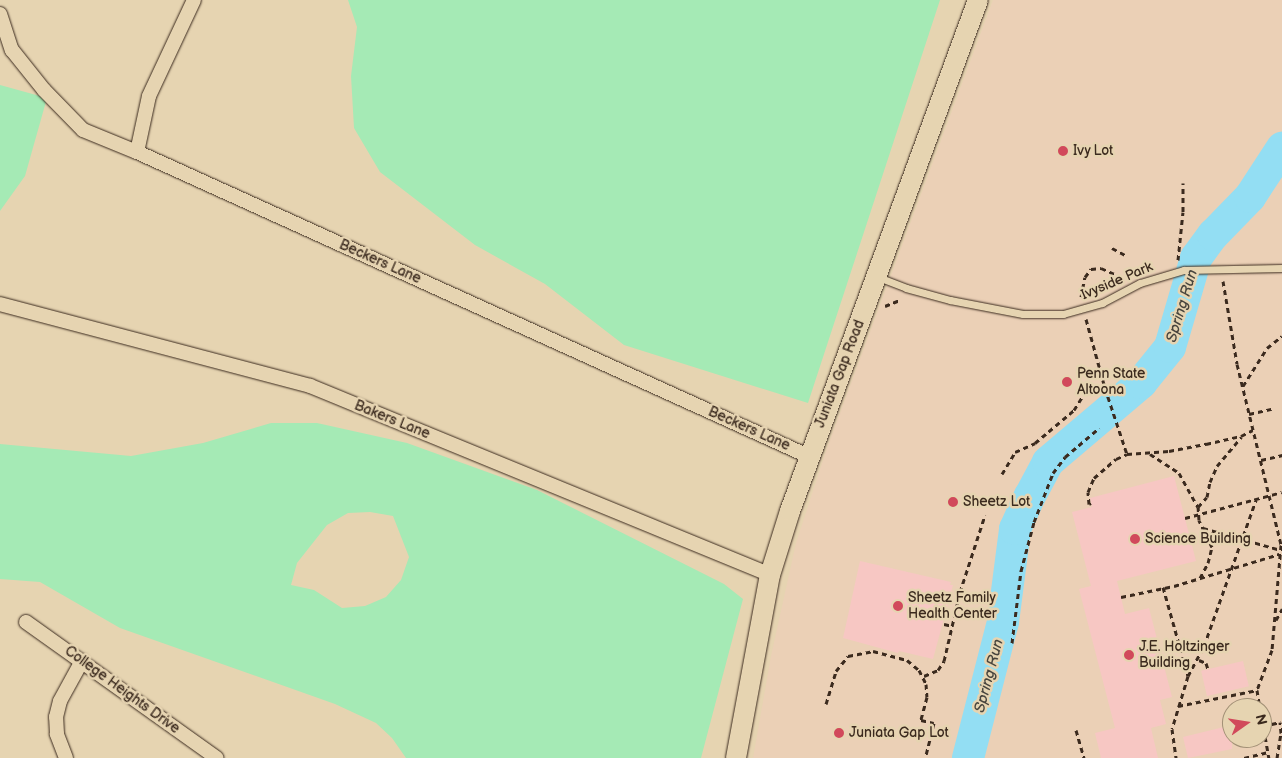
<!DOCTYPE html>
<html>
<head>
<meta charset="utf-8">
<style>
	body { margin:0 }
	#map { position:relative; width:1282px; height:758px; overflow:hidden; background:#e6d4b1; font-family:"Balsamiq Sans",sans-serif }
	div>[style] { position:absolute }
	.built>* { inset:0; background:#ebd0b6 }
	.green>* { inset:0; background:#a5eab5 }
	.river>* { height:32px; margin:-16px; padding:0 16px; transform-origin:16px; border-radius:16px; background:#93def3 }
	.building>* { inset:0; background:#f7c7c3; transform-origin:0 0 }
	.path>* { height:3px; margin-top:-1.5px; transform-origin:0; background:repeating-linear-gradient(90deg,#3b2a1e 0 5px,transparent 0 9px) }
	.roads { filter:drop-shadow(0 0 1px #3b2a1e) drop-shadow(0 0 1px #3b2a1e) }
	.lane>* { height:7px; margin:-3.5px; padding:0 3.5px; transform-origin:3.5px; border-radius:3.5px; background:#e6d4b1 }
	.street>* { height:14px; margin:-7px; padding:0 7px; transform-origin:7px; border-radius:7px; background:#e6d4b1 }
	.secondary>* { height:20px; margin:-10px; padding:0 10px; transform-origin:10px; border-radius:10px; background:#e6d4b1 }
	.dots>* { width:14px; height:14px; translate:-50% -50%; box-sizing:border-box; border:2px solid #e6d4b1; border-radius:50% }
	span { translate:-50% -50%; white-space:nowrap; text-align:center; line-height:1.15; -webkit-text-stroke:5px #e6d4b1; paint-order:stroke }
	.poi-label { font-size:14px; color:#3b2a1e }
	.left { translate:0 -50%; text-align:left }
	.street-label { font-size:14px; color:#3b2a1e }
	.water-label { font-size:15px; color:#48453e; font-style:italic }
	.north { position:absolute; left:1222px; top:698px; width:50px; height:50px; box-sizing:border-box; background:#e6d4b1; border:1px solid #a29076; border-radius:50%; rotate:77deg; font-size:14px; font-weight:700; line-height:20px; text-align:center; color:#3b2a1e }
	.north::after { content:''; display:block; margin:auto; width:18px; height:22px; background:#d1495b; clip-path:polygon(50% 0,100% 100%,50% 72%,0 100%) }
</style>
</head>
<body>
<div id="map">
	<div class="built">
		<i style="clip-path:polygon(evenodd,993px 0,1282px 0,1282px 758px,753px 758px,771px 656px,796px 543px,827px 448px,993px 0,1232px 708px,1262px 708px,1262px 738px,1232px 738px,1232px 708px)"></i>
	</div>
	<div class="green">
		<i style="clip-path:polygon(348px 0,940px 0,808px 403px,624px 345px,545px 284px,475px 245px,380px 172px,354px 128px,351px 76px,357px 27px)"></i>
		<i style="clip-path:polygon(0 85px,47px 98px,25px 176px,0 211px)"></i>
		<i style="clip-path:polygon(evenodd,271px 423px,317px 423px,407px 443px,537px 490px,724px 584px,743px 599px,701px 758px,406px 758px,392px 738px,376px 723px,335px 704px,120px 628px,40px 582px,0 579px,0 444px,131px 456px,203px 443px,271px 423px,370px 512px,393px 516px,409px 557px,401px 580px,386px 597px,365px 606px,342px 608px,314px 590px,291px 585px,297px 563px,327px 525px,348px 513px,370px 512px)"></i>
	</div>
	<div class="river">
		<i style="left:968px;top:758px;width:140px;rotate:-75.6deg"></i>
		<i style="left:1003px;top:622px;width:94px;rotate:-82.6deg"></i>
		<i style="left:1015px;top:529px;width:36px;rotate:-66deg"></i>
		<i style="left:1030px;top:496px;width:38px;rotate:-62deg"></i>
		<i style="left:1048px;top:462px;width:122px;rotate:-40.3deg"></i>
		<i style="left:1141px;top:383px;width:46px;rotate:-51.1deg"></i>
		<i style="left:1170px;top:347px;width:93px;rotate:-73.7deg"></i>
		<i style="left:1196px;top:258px;width:29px;rotate:-54deg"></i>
		<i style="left:1213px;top:235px;width:53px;rotate:-45.8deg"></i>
		<i style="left:1250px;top:197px;width:59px;rotate:-56.9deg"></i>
	</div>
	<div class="building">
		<i style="clip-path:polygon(1174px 476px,1196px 561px,1117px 581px,1125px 614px,1149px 608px,1172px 697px,1160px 700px,1166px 724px,1151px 728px,1158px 758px,1101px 758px,1095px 733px,1115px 728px,1079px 589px,1091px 586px,1072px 512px,1092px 507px,1090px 498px)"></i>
		<i style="clip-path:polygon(860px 561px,951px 582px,950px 585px,953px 585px,933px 659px,899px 651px,898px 653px,843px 638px)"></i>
		<i style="left:1243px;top:661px;width:26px;height:43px;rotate:77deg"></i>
		<i style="clip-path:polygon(1232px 725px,1232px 749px,1188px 758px,1183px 737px)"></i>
	</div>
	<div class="path">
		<i style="left:1112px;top:248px;width:17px;rotate:28deg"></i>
		<i style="left:1178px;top:260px;width:48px;rotate:-84.1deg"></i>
		<i style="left:1183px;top:212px;width:29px;rotate:-90deg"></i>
		<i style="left:1223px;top:281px;width:84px;rotate:80.4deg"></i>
		<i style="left:1237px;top:364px;width:186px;rotate:76.3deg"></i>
		<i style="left:1281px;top:545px;width:105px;rotate:94.9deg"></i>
		<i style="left:1272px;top:650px;width:43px;rotate:110.6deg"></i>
		<i style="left:1257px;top:690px;width:18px;rotate:81deg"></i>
		<i style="left:1081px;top:297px;width:20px;rotate:-79deg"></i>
		<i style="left:1085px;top:277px;width:10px;rotate:-53deg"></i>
		<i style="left:1091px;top:269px;width:10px;rotate:-6deg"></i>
		<i style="left:1101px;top:268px;width:17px;rotate:24deg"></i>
		<i style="left:885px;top:306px;width:16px;rotate:-22deg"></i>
		<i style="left:1086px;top:319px;width:72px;rotate:74.6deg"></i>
		<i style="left:1105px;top:388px;width:70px;rotate:71.6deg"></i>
		<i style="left:1243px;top:386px;width:45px;rotate:-57.7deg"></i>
		<i style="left:1267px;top:348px;width:19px;rotate:-39deg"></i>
		<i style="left:1249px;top:414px;width:26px;rotate:-13deg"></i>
		<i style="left:1150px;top:454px;width:35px;rotate:33deg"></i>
		<i style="left:1179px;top:473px;width:39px;rotate:61deg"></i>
		<i style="left:1261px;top:460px;width:22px;rotate:-13deg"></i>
		<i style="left:1002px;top:474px;width:26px;rotate:-59deg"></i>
		<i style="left:1015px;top:452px;width:22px;rotate:-24deg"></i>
		<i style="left:1035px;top:443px;width:51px;rotate:-40.2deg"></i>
		<i style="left:1074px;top:410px;width:26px;rotate:-58deg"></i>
		<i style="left:1088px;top:388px;width:17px"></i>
		<i style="left:1091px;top:503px;width:2px;rotate:153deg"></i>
		<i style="left:1089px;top:504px;width:12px;rotate:-95deg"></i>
		<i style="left:1088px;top:492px;width:15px;rotate:-67deg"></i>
		<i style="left:1094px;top:478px;width:29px;rotate:-41deg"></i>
		<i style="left:1116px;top:459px;width:12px;rotate:-24deg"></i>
		<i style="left:1127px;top:454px;width:42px;rotate:-4.1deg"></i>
		<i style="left:1169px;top:451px;width:38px;rotate:-11deg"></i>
		<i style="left:1206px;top:444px;width:36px;rotate:-13deg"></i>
		<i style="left:1241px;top:436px;width:13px;rotate:-27deg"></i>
		<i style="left:1185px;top:518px;width:100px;rotate:-15deg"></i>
		<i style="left:1203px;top:528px;width:81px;rotate:15.8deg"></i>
		<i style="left:1200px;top:578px;width:17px;rotate:-62deg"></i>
		<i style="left:1208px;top:563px;width:16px;rotate:-76deg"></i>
		<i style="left:1212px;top:547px;width:30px;rotate:-116deg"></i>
		<i style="left:1199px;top:520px;width:13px;rotate:-94deg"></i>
		<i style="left:1198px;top:507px;width:13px;rotate:-48deg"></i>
		<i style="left:1207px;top:497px;width:15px;rotate:-79deg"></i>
		<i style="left:1210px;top:482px;width:17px;rotate:-66deg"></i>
		<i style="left:1217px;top:466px;width:38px;rotate:-50deg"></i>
		<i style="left:1163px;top:587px;width:92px;rotate:74.3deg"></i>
		<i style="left:1188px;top:676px;width:55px;rotate:106.8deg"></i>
		<i style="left:1172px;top:729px;width:29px;rotate:82deg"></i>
		<i style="left:955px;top:591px;width:5px;rotate:11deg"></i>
		<i style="left:1121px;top:597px;width:54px;rotate:-11.7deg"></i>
		<i style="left:1174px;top:586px;width:110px;rotate:-16.9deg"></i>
		<i style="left:1276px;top:620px;width:13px;rotate:-61deg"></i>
		<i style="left:944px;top:624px;width:9px;rotate:13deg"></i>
		<i style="left:1012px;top:643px;width:73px;rotate:-82.9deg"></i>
		<i style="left:1021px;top:571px;width:51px;rotate:-75.1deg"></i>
		<i style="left:1034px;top:522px;width:53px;rotate:-68.8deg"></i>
		<i style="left:1053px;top:473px;width:20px;rotate:-53deg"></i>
		<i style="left:1065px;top:457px;width:45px;rotate:-40.5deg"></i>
		<i style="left:1199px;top:660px;width:8px;rotate:23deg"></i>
		<i style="left:1206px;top:663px;width:6px;rotate:72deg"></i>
		<i style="left:924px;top:676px;width:15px;rotate:-23deg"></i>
		<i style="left:938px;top:670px;width:11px;rotate:-56deg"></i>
		<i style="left:944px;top:661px;width:71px;rotate:-76.9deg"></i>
		<i style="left:960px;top:592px;width:81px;rotate:-72deg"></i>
		<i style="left:1188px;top:676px;width:34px;rotate:-62deg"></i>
		<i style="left:1204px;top:646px;width:155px;rotate:-70.4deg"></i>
		<i style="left:826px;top:704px;width:34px;rotate:-73deg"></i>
		<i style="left:836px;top:671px;width:19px;rotate:-51deg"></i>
		<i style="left:848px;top:656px;width:25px;rotate:-11deg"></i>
		<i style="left:873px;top:651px;width:35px;rotate:15deg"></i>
		<i style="left:907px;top:660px;width:16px;rotate:40deg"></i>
		<i style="left:919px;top:670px;width:16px;rotate:63deg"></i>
		<i style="left:926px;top:684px;width:13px;rotate:86deg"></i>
		<i style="left:927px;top:697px;width:24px;rotate:105deg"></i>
		<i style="left:921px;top:720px;width:13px;rotate:13deg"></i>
		<i style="left:934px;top:723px;width:36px;rotate:104deg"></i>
		<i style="left:1178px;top:706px;width:81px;rotate:-11.4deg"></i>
		<i style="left:1262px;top:719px;width:40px;rotate:80deg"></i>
		<i style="left:1263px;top:726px;width:18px;rotate:-13deg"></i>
		<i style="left:1076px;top:730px;width:29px;rotate:74deg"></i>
		<i style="left:1244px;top:758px;width:25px;rotate:-14deg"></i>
		<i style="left:1277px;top:758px;width:25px;rotate:-81deg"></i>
		<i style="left:1281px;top:733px;width:11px;rotate:-95deg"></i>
	</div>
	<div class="roads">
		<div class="lane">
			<i style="left:878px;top:277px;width:30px;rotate:21deg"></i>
			<i style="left:906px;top:288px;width:46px;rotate:15.3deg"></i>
			<i style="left:950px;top:300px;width:74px;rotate:10.9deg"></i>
			<i style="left:1023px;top:314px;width:40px"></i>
			<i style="left:1063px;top:314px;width:41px;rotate:-15.8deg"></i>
			<i style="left:1102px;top:303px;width:43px;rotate:-27.8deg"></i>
			<i style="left:1140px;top:283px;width:46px;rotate:-16.5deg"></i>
			<i style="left:1184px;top:270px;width:98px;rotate:-1.2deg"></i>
		</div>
		<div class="street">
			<i style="left:0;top:14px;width:38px;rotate:72deg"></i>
			<i style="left:12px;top:50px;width:51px;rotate:51.3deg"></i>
			<i style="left:44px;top:90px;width:56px;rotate:45.7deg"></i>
			<i style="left:83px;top:130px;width:58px;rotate:22.2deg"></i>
			<i style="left:137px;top:152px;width:737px;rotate:24.37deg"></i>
			<i style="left:137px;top:152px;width:57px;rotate:-77.9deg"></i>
			<i style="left:149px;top:96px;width:106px;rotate:-64.9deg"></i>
			<i style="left:0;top:304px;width:321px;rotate:14.8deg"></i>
			<i style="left:310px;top:386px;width:497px;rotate:22.3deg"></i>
			<i style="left:26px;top:622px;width:234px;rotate:35.5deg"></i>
			<i style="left:66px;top:758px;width:26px;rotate:-111deg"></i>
			<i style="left:57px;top:734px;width:17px;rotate:-93deg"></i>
			<i style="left:56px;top:717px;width:16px;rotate:-76deg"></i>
			<i style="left:60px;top:701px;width:46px;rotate:-61.2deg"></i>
		</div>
		<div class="secondary">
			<i style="left:736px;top:758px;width:186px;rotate:-79.5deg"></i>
			<i style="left:770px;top:575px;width:67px;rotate:-72.6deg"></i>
			<i style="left:790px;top:511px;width:544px;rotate:-69.8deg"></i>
		</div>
	</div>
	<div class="dots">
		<i style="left:1063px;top:151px;background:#d1495b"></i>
		<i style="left:1067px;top:382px;background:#d1495b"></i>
		<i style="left:953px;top:502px;background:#d1495b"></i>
		<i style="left:1135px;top:539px;background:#d1495b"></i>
		<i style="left:898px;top:606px;background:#d1495b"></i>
		<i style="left:1129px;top:655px;background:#d1495b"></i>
		<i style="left:839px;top:733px;background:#d1495b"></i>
	</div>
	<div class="poi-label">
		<span class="left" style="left:1073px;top:151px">Ivy Lot</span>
		<span class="left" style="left:1077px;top:382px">Penn State<br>Altoona</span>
		<span class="left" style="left:963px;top:502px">Sheetz Lot</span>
		<span class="left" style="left:1145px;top:539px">Science Building</span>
		<span class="left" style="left:908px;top:606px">Sheetz Family<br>Health Center</span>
		<span class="left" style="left:1139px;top:655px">J.E. Holtzinger<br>Building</span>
		<span class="left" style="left:849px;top:733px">Juniata Gap Lot</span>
	</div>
	<div class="street-label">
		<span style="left:380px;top:262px;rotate:24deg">Beckers Lane</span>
		<span style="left:1117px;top:281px;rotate:-23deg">Ivyside Park</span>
		<span style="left:840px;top:374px;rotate:-69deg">Juniata Gap Road</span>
		<span style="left:392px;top:420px;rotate:22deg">Bakers Lane</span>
		<span style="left:749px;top:429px;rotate:24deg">Beckers Lane</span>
		<span style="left:122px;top:690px;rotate:36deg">College Heights Drive</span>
	</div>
	<div class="water-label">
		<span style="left:1182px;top:306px;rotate:-73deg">Spring Run</span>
		<span style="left:989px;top:676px;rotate:-75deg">Spring Run</span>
	</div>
	<div class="north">N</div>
</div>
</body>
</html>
